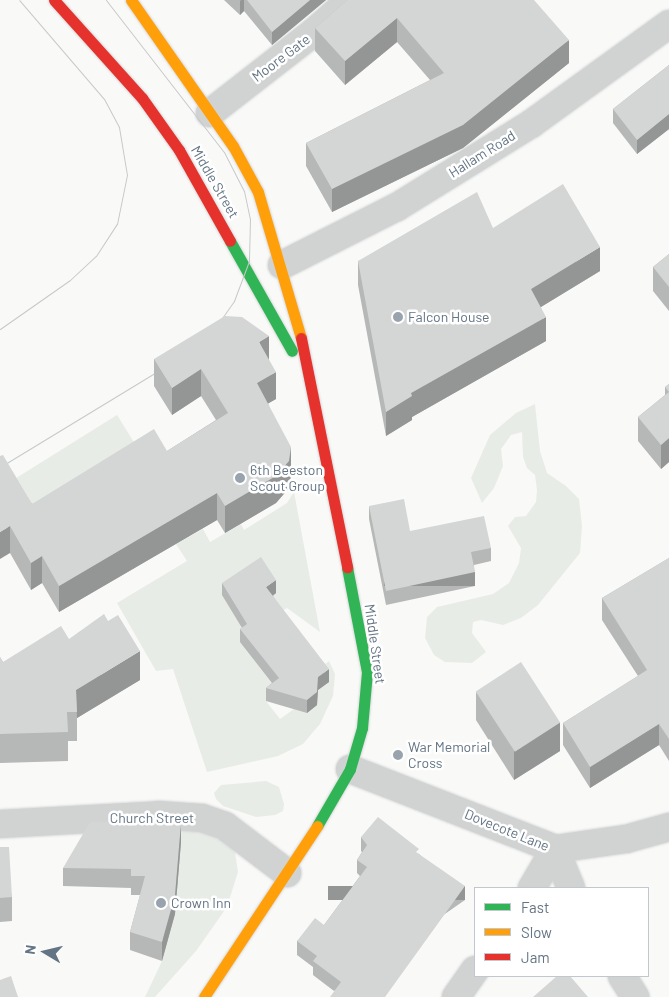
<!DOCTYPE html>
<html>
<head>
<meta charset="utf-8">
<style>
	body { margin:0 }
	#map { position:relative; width:669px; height:997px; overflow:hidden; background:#f9f9f8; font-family:Barlow,sans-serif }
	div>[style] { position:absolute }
	.green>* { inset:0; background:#e8ece6; transform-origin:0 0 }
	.roads { filter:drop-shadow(0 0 1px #d6d7d8) drop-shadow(0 0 1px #d6d7d8) }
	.street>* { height:28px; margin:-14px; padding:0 14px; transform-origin:14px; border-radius:14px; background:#d1d3d3 }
	.fast>* { height:11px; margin:-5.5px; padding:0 5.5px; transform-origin:5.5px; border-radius:5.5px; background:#30b455 }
	.slow>* { height:11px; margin:-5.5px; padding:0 5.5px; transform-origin:5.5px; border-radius:5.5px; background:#ff9f0a }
	.jam>* { height:11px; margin:-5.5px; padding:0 5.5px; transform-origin:5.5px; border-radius:5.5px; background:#e5322d }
	.tram>* { height:1px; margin:-0.5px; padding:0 0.5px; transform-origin:0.5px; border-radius:0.5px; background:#c7c9c9 }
	.wall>* { inset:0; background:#b6b7b7 }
	.shaded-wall>* { inset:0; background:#949595; transform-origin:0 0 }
	.building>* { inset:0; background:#d4d5d5; transform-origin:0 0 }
	.dots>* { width:14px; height:14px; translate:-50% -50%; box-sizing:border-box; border:2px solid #fff; border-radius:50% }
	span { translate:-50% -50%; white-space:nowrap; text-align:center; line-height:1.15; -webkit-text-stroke:5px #fff; paint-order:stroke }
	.street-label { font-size:14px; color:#637484 }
	.poi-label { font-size:14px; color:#637484 }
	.left { translate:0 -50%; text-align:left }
	.legend { position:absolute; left:474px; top:887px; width:175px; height:90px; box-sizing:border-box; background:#fff; border:1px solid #c1c7ce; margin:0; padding:6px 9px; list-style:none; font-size:15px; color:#637484 }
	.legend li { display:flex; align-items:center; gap:10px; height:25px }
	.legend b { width:25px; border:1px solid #c1c7ce }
	.north { position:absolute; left:20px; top:927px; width:50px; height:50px; -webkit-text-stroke:4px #fff; paint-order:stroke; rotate:279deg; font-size:14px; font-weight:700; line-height:20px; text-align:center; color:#637484 }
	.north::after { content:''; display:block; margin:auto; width:18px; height:22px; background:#637484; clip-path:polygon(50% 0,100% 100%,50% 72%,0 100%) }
</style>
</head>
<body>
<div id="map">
	<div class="green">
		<i style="clip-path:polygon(535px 404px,540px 451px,547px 473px,566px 486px,579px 499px,582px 526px,580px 553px,538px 605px,521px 618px,503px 625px,481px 620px,473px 622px,472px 633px,486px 652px,472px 663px,445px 662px,434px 655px,425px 638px,427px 617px,437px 607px,493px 594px,509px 583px,519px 563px,521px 548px,508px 526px,515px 517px,526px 516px,536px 502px,537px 490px,535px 475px,527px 468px,523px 457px,522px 432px,511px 435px,501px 449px,503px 466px,494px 488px,482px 503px,471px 478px,490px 435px,516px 413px)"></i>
		<i style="left:117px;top:415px;width:44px;height:132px;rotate:58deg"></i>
		<i style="clip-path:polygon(294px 492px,320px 632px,287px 608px,277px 614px,279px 691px,266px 701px,280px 719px,294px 709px,317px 705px,318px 690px,329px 682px,320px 668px,329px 661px,335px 674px,333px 696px,320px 724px,303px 744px,278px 756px,207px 772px,173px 669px,156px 671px,117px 603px,187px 561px,176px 544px,203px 529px,210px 542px,241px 524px,244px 530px,287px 503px)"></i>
		<i style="clip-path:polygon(266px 781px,279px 787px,284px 804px,283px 811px,275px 815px,256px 817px,223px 806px,216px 799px,214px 793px,221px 785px)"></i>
		<i style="clip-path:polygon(181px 827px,195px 828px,223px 839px,235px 852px,238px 872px,227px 907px,196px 951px,155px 997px,145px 997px,162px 961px,175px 914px)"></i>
	</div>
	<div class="roads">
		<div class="street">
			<i style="left:210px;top:113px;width:132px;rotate:-37.9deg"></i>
			<i style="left:314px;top:32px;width:48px;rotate:-41.6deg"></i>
			<i style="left:282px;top:265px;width:129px;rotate:-26.8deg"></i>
			<i style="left:397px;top:207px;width:158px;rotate:-31.8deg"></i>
			<i style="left:531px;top:124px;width:170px;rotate:-35.9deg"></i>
			<i style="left:350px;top:769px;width:220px;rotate:21.3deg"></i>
			<i style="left:555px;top:849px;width:72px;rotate:-8deg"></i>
			<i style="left:626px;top:839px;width:45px;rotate:-15.6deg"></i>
			<i style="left:0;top:824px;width:159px;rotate:-3.2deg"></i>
			<i style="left:159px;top:815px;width:43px;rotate:4deg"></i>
			<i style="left:202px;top:818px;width:24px;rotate:19deg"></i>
			<i style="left:225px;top:826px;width:78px;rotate:37.2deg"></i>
			<i style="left:555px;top:849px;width:42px;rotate:67.7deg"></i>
			<i style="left:532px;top:888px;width:45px;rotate:-59.5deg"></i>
			<i style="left:622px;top:976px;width:25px;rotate:58deg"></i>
			<i style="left:456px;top:997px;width:33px;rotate:-55deg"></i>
		</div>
		<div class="fast">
			<i style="left:230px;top:241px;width:126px;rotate:60.6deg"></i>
			<i style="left:317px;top:826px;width:66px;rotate:-59.9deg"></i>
			<i style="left:350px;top:769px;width:43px;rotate:-73.7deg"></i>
			<i style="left:362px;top:728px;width:56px;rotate:-84.9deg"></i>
			<i style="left:367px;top:672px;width:107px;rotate:-100.8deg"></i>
		</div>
		<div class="slow">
			<i style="left:131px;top:0;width:178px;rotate:55.1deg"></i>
			<i style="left:233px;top:146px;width:52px;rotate:61.5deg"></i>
			<i style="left:258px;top:192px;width:152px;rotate:73.6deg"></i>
			<i style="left:204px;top:997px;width:205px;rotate:-56.5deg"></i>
		</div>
		<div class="jam">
			<i style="left:54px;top:0;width:132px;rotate:48.1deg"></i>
			<i style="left:142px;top:98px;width:64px;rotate:54.6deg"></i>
			<i style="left:179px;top:150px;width:104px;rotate:60.7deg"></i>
			<i style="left:301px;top:338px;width:234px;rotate:78.6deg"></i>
		</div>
	</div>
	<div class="tram">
		<i style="left:106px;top:0;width:192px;rotate:52.2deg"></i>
		<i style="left:224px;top:152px;width:44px;rotate:62.9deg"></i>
		<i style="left:244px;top:191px;width:29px;rotate:78deg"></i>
		<i style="left:250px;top:219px;width:42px;rotate:91.4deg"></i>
		<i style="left:249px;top:261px;width:43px;rotate:110.6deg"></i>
		<i style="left:234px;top:301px;width:33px;rotate:125deg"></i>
		<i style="left:0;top:329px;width:85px;rotate:-35deg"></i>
		<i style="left:70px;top:280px;width:35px;rotate:-43deg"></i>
		<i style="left:96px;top:256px;width:38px;rotate:-57deg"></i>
		<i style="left:117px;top:224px;width:50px;rotate:-78.5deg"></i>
		<i style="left:127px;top:175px;width:49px;rotate:-99.5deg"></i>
		<i style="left:119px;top:127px;width:32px;rotate:-118deg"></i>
		<i style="left:104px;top:99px;width:130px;rotate:-130.6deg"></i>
		<i style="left:0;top:467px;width:194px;rotate:-31.3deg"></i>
	</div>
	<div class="wall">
		<i style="clip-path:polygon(224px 0,326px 0,272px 45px,244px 11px,240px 15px)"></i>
		<i style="clip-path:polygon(347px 0,569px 63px,463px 148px,332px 212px,306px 166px,306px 143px,430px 80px,397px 42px,345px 85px,315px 51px,315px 28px)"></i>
		<i style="clip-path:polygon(669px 65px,669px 129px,637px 154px,613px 123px,613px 109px)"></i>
		<i style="clip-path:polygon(493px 228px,600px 271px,541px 307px,546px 341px,412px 417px,412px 420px,386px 436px,358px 285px,358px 261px)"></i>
		<i style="clip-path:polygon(669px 254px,669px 311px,653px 291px,653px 267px)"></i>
		<i style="clip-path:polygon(154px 359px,269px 360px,276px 399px,268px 403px,291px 474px,289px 488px,276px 503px,225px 533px,217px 520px,59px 612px,42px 583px,31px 590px,10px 553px,0 456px,32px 504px,167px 451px,216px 420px,201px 396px,172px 415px,154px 386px)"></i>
		<i style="clip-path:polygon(669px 384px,669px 462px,661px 469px,638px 441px,638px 417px,665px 395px,665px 387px)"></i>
		<i style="clip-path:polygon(369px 506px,410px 531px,491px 548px,491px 561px,474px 565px,475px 586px,386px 605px,369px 519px)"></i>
		<i style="clip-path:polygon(669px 558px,669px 761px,659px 745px,590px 788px,563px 745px,563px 723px,638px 676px,602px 620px,602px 598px)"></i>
		<i style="clip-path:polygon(222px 583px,276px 593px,273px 596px,329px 682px,318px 690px,317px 705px,307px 713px,266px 701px,266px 688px,272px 683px,240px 642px,240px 629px,242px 628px,222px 595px)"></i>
		<i style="clip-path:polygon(0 657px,3px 662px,140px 680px,77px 718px,77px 741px,68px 741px,68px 761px,0 763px)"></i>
		<i style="clip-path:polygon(476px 692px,560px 751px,514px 780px,476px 720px)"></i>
		<i style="clip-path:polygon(361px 837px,419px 854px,465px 900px,334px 991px,313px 975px,313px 967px,297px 955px,297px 941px,324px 925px,360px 876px,357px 873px,357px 860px,362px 852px,361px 851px)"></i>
		<i style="clip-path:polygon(181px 842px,175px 914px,162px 961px,130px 950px,130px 932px,140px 895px,131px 895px,131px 888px,63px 886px,63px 868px)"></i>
		<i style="clip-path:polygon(0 847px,12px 897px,12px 921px,0 922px)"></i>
	</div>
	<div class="shaded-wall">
		<i style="clip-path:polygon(241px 0,244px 0,244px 11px,240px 15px,240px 1px)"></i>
		<i style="clip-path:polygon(310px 0,326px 0,272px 45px,272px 32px)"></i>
		<i style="clip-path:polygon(397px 18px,397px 42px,345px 85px,345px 61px)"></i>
		<i style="clip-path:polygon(569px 40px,569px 63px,463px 148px,332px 212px,332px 189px)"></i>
		<i style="clip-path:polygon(669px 114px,669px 129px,637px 154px,637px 140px)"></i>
		<i style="clip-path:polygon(600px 247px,600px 271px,531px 313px,531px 289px)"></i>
		<i style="clip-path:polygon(546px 317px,546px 341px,412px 417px,412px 420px,386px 436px,386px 412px,411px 393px)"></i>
		<i style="clip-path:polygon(269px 336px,269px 363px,259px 342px)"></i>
		<i style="clip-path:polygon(201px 369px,201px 396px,172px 415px,172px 388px)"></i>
		<i style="clip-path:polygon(276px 372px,276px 399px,257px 410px,257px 383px)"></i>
		<i style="clip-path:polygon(669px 438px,669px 462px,661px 469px,661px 445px)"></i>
		<i style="clip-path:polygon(291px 447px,291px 474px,289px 488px,276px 503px,225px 533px,225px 506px)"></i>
		<i style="clip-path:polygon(217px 493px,217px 520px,59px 612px,59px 586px)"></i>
		<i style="clip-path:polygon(10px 526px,10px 553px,0 559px,0 532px)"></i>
		<i style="clip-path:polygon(42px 556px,42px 583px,31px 590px,31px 563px)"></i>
		<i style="left:475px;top:572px;width:14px;height:91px;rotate:90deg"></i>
		<i style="clip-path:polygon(276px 580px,276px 593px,266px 600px,266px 587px)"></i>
		<i style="clip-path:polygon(140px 651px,140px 680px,77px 718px,76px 690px)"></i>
		<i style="clip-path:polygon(329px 669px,329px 682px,318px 690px,317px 705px,307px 713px,307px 700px,318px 677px)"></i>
		<i style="clip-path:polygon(560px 722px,560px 751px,514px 780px,514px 751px)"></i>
		<i style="clip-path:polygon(659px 724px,659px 745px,590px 788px,590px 767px)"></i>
		<i style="clip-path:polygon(181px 823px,181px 842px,175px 914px,162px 961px,162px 942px)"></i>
		<i style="left:465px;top:886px;width:14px;height:137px;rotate:90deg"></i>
	</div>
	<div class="building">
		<i style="clip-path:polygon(247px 0,310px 0,272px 32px)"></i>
		<i style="clip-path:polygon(347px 0,534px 0,569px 40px,463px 125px,332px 189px,306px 143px,444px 73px,397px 18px,345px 61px,315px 28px)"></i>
		<i style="clip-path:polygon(669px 65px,669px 114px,637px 140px,613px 109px)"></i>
		<i style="clip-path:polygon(563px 184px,600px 247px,531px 289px,546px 317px,411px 393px,412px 396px,386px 412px,358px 261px,477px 192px,493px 228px)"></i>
		<i style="clip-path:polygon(669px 254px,669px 287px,653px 267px)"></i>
		<i style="clip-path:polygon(225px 316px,242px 317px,269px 336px,259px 342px,276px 372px,257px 383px,291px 447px,289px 461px,276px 476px,225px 506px,217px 493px,59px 586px,42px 556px,31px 563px,10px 526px,0 532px,0 456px,3px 455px,32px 504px,154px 429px,167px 451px,228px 413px,201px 369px,172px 388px,154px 359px)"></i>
		<i style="clip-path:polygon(669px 384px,669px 392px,665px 387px)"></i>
		<i style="clip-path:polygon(669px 392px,669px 438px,661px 445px,638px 417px)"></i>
		<i style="clip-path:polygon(404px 499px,410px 531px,484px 516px,491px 548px,471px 552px,475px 572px,386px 591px,369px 506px)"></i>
		<i style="clip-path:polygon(261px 557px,276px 580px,266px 587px,329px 669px,318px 677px,317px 692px,307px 700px,266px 688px,279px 678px,240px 629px,247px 624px,222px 583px)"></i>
		<i style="clip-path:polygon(669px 558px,669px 739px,659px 724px,590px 767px,563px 723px,647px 670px,602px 598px)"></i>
		<i style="clip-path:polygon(104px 614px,108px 621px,118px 615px,140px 651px,76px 690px,77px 712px,67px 712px,68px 732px,0 734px,0 657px,3px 662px,61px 626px,69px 639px)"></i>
		<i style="left:521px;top:662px;width:72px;height:54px;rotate:57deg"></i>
		<i style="clip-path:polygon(378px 817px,419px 849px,416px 852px,465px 886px,385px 997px,330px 997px,341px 982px,313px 961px,317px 956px,297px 941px,315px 918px,324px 925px,367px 867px,357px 860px,367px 845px,361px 837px)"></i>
		<i style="clip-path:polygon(90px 822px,181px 823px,175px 895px,162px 942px,130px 932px,145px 876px,131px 876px,131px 869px,63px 868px)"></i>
		<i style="clip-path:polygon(0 847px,9px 847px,12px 897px,0 898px)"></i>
		<i style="clip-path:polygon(11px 976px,18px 997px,0 997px,0 980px)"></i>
		<i style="clip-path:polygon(557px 976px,570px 976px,588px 997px,533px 997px)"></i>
	</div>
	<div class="dots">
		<i style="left:398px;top:317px;background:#98a3ad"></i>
		<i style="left:240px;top:478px;background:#98a3ad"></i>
		<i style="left:398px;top:755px;background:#98a3ad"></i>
		<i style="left:161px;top:903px;background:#98a3ad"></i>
	</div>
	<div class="street-label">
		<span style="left:281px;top:58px;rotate:-37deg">Moore Gate</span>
		<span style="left:482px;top:154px;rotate:-32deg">Hallam Road</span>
		<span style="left:215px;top:182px;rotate:60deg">Middle Street</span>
		<span style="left:375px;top:644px;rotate:82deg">Middle Street</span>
		<span style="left:152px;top:818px">Church Street</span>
		<span style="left:507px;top:830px;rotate:22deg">Dovecote Lane</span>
	</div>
	<div class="poi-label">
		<span class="left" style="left:408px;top:317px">Falcon House</span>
		<span class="left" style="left:250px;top:478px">6th Beeston<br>Scout Group</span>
		<span class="left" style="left:408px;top:755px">War Memorial<br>Cross</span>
		<span class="left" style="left:171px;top:903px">Crown Inn</span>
	</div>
	<ul class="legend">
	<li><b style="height:6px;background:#30b455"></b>Fast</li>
	<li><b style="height:6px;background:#ff9f0a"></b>Slow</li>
	<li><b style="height:6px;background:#e5322d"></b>Jam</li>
	</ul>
	<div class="north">N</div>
</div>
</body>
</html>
